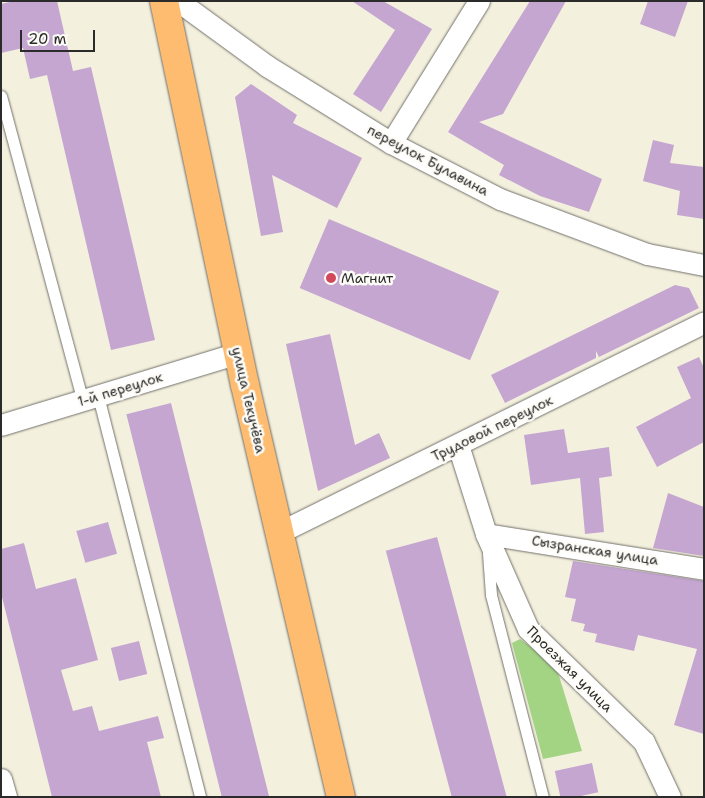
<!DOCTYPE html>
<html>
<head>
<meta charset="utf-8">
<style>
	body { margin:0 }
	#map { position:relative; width:705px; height:798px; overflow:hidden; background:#f4f0de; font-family:"Shantell Sans",sans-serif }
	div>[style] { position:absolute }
	.green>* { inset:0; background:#a2d483 }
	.building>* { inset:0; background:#c4a6d1; transform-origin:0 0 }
	.roads { filter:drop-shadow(0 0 1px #71706a) drop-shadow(0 0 1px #71706a) }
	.lane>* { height:11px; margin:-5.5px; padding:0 5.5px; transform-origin:5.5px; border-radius:5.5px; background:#fff }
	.street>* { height:21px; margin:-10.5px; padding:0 10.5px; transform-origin:10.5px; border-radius:10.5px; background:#fff }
	.primary>* { height:28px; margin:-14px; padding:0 14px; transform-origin:14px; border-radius:14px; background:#fdbc70 }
	.dots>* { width:14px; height:14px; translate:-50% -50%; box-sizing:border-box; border:2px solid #fdfcf7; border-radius:50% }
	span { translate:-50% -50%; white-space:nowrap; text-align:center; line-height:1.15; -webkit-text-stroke:5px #fdfcf7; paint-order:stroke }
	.street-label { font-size:14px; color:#2b2b2b }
	.poi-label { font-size:14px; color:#2b2b2b }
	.left { translate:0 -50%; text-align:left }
	.frame { position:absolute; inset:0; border:2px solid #2b2b2b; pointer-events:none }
	.scale { position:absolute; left:20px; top:30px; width:75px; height:22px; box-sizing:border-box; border:2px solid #2b2b2b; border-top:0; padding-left:6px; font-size:15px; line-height:18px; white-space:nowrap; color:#2b2b2b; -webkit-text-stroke:4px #fdfcf7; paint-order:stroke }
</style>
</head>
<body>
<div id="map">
	<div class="green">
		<i style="clip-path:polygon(520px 639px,556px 666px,582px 751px,543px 759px,512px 643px)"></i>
	</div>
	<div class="building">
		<i style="clip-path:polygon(14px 1px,57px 1px,73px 71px,91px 67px,155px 340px,111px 350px,47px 75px,30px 79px,23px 48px,1px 53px,1px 4px)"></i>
		<i style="clip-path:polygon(352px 1px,383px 1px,432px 29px,381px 112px,353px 94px,395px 30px)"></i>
		<i style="clip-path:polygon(530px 1px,566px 1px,503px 114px,479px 122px,602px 179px,589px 212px,540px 196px,499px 175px,504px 165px,448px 132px)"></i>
		<i style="clip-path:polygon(648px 1px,688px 1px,675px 37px,640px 24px)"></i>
		<i style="clip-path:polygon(251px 84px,297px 115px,293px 123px,362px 158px,337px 208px,272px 175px,283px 232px,261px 236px,235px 97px)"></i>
		<i style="clip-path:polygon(653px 140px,674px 145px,670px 163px,704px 167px,704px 219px,677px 215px,680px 191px,643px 181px)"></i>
		<i style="left:329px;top:219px;width:185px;height:75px;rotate:23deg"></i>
		<i style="clip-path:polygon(675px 285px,689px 288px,699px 308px,599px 357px,596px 351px,596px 358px,505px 403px,491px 375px)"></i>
		<i style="clip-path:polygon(330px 334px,355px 445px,379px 433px,390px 458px,318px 491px,286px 344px)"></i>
		<i style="clip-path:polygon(699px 357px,704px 368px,704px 442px,657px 467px,636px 427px,691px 398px,677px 367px)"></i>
		<i style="left:171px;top:403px;width:406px;height:46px;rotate:76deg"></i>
		<i style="clip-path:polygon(564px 429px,568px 453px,609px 447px,612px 476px,599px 478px,604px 532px,585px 534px,580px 478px,531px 485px,524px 435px)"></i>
		<i style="clip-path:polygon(668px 493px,704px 507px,704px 556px,653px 548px)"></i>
		<i style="left:108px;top:522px;width:33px;height:33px;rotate:74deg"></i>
		<i style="left:437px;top:537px;width:269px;height:53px;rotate:75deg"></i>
		<i style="clip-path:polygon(24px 543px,36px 589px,76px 578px,98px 660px,61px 670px,73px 711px,92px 706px,99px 731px,158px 716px,164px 738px,147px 742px,161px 797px,52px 797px,1px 593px,1px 549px)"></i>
		<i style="clip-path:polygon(573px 561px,704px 581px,704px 734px,674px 725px,697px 649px,638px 635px,634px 651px,595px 642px,597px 634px,583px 631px,585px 624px,571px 621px,576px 599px,565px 597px)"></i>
		<i style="left:139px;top:641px;width:34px;height:29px;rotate:76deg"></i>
		<i style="left:592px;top:763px;width:30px;height:38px;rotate:78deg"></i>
	</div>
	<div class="roads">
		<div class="lane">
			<i style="left:1px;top:96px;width:316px;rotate:75deg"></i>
			<i style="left:98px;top:396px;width:414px;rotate:75.7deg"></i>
			<i style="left:488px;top:553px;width:42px;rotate:85.9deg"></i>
			<i style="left:491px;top:595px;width:209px;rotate:75.6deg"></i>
		</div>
		<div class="street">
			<i style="left:178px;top:1px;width:110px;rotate:36.1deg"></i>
			<i style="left:267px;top:66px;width:146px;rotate:31.8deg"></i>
			<i style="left:391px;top:143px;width:123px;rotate:27.2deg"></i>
			<i style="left:500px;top:199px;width:157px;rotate:20.5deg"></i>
			<i style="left:647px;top:254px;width:58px;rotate:10.9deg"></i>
			<i style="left:391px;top:143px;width:167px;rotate:-58.2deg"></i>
			<i style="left:1px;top:425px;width:248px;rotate:-16.9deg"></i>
			<i style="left:458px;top:445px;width:93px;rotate:72.5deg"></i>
			<i style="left:486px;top:534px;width:104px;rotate:66.1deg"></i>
			<i style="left:528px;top:629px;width:162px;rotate:44.2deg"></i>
			<i style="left:644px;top:742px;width:61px;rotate:64.7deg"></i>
			<i style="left:280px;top:532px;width:473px;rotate:-26.3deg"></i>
			<i style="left:486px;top:534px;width:221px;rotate:9.1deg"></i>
			<i style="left:1px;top:779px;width:19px;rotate:74deg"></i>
		</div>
		<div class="primary">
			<i style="left:164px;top:1px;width:392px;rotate:78.1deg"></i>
			<i style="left:245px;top:385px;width:423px;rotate:76.9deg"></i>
		</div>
	</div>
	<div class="dots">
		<i style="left:331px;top:278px;background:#d1495b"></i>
	</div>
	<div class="street-label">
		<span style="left:428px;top:160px;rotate:28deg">переулок Булавина</span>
		<span style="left:120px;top:389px;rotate:-17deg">1-й переулок</span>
		<span style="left:249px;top:400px;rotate:77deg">улица Текучёва</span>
		<span style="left:492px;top:428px;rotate:-26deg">Трудовой переулок</span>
		<span style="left:595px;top:550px;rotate:9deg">Сызранская улица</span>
		<span style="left:570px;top:669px;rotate:45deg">Проезжая улица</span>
	</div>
	<div class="poi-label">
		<span class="left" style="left:341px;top:278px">Магнит</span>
	</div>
	<div class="frame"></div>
	<div class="scale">20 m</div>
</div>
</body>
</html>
